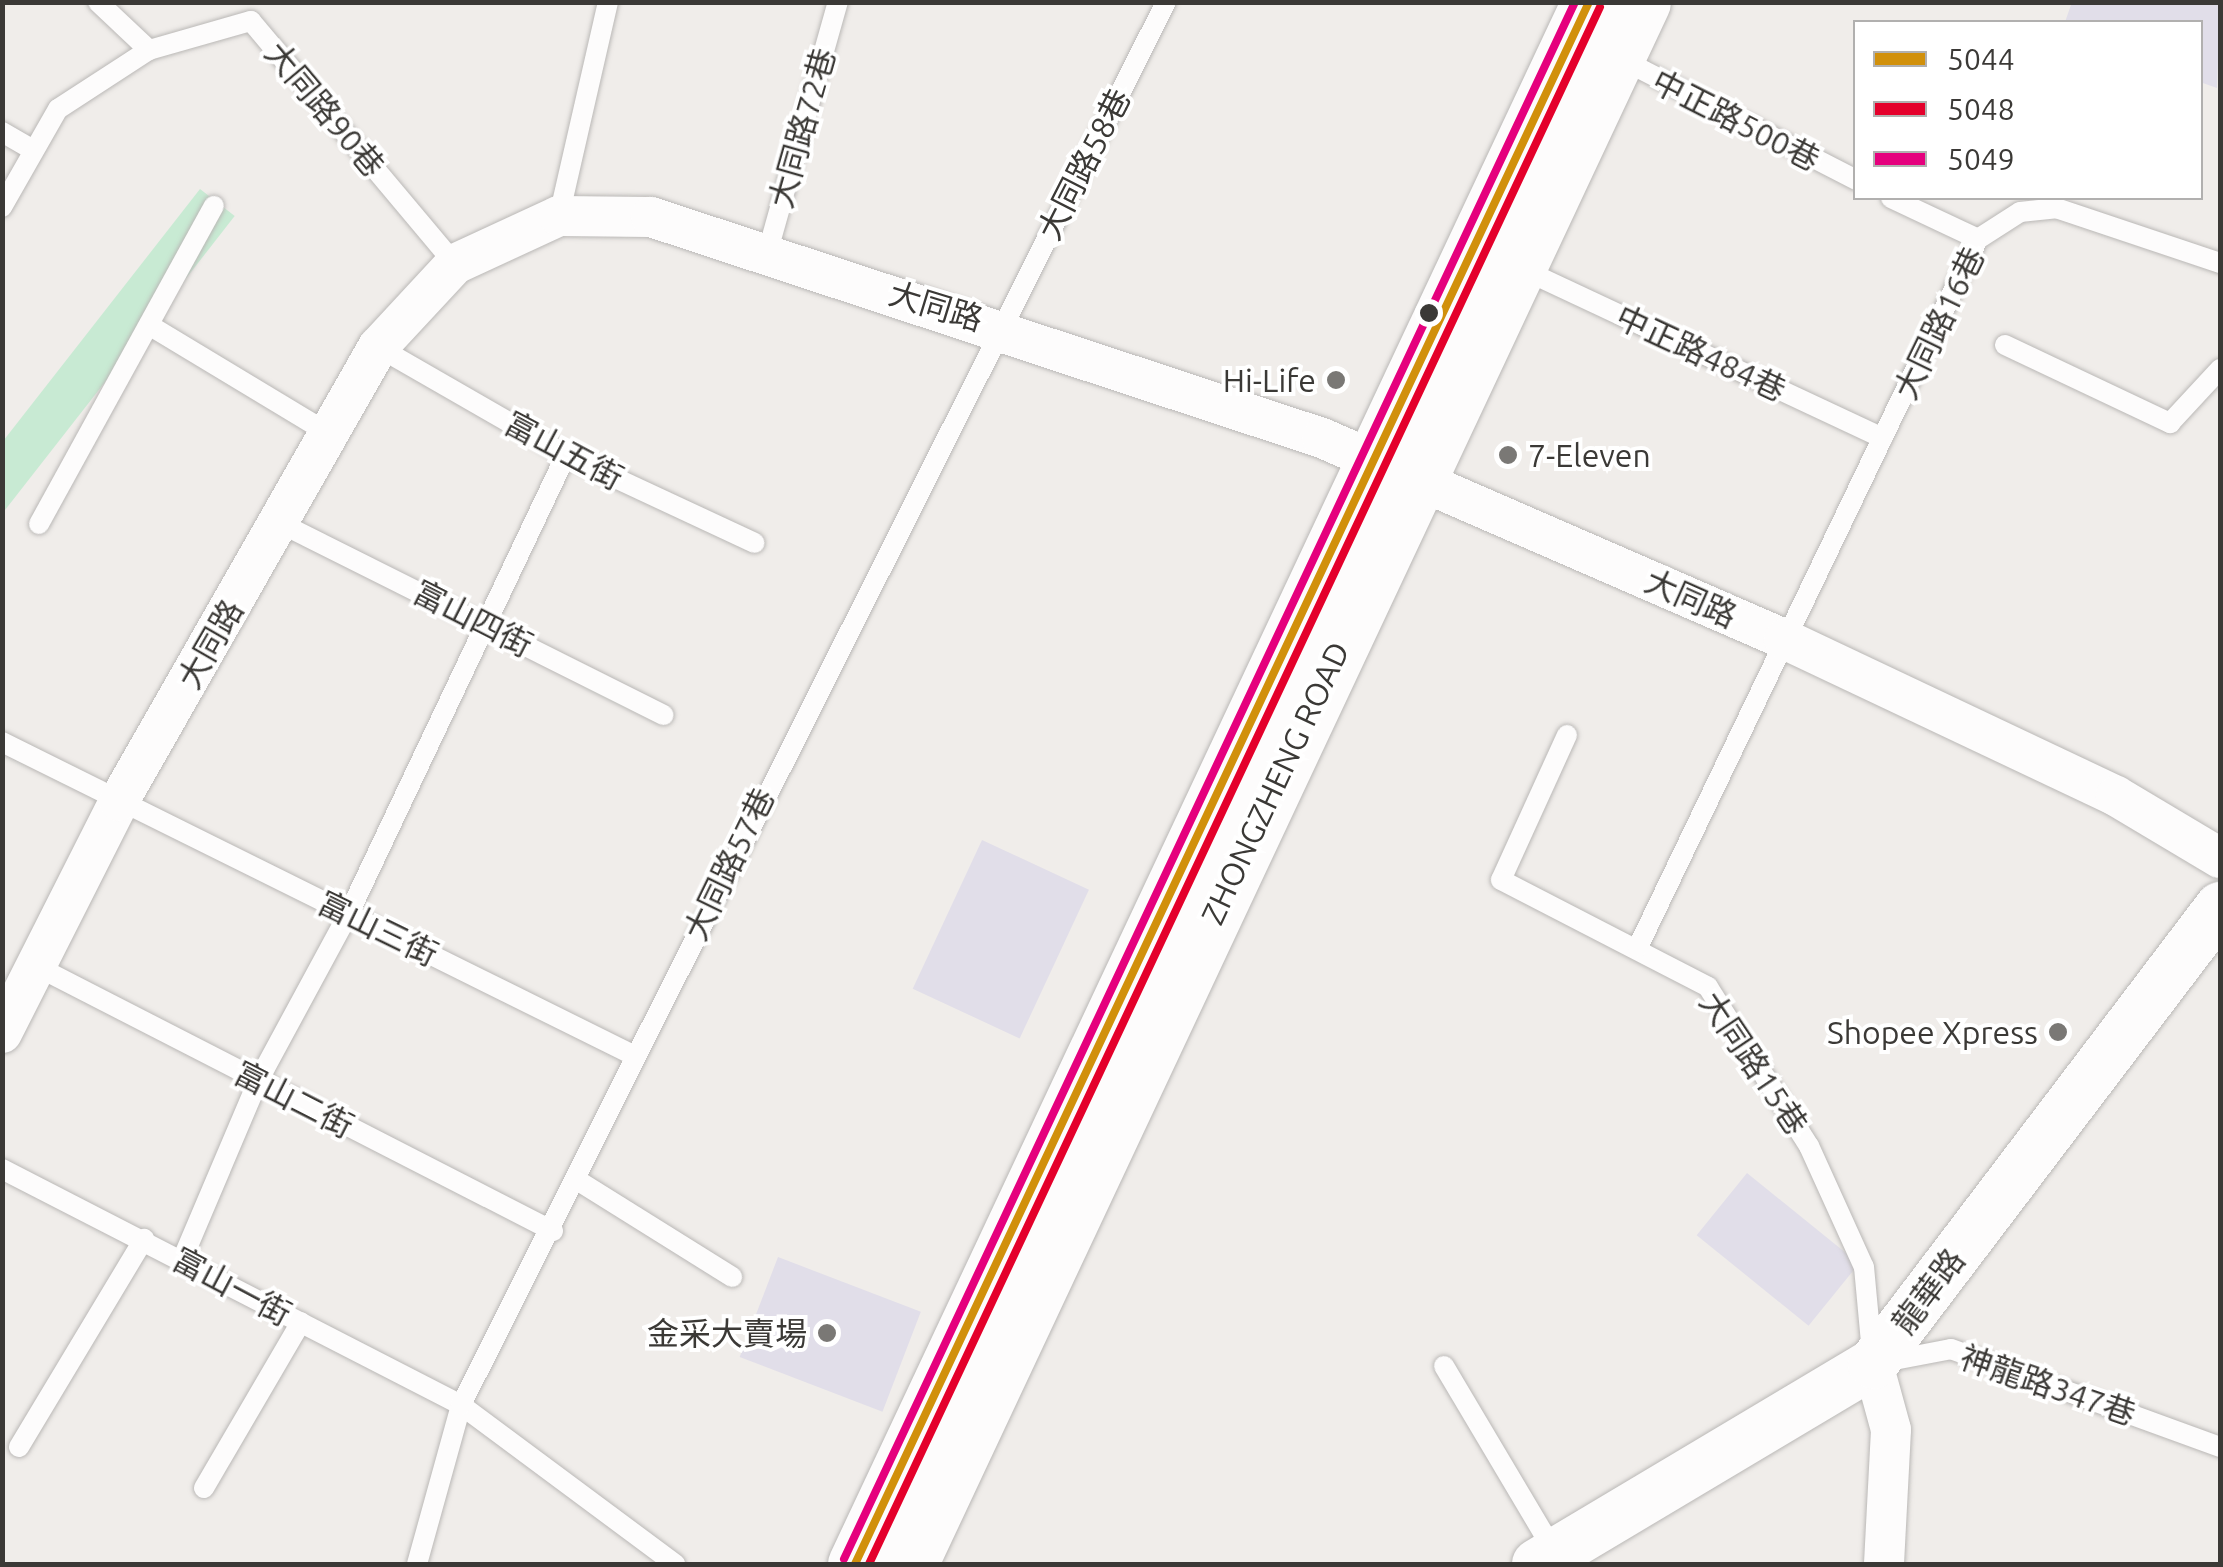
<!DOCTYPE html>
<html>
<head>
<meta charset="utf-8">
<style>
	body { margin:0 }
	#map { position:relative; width:2223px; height:1567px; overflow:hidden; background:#f0edea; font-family:Ubuntu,"Noto Sans TC",sans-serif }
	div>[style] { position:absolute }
	.green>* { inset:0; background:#c8ead3; transform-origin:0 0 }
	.building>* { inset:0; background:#e1dee9; transform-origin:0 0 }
	.roads { filter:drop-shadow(0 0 2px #bab8b6) drop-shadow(0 0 2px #bab8b6) }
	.service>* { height:20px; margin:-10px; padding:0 10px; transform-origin:10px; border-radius:10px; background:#fdfcfc }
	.minor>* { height:40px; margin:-20px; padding:0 20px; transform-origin:20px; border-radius:20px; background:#fdfcfc }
	.tertiary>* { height:50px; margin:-25px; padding:0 25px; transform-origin:25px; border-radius:25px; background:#fdfcfc }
	.secondary>* { height:55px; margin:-27.5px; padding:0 27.5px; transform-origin:27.5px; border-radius:27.5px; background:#fdfcfc }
	.bus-1>* { height:8px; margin:-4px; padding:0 4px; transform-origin:4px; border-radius:4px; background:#d1900b }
	.bus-2>* { height:8px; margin:-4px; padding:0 4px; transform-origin:4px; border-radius:4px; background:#e4002b }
	.bus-3>* { height:8px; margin:-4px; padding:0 4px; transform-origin:4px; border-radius:4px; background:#e5007d }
	.dots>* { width:28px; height:28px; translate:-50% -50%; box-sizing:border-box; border:5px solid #fff; border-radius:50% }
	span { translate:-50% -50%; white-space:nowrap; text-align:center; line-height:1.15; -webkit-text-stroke:8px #fff; paint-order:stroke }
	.street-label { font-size:32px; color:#3b3936 }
	.poi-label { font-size:32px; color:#3b3936 }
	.right { translate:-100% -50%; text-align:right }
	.left { translate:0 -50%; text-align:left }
	.frame { position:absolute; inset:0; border:5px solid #3b3936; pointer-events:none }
	.legend { position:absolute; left:1853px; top:20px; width:350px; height:180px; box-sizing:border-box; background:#fff; border:2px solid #b1b0af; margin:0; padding:12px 18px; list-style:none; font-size:30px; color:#3b3936 }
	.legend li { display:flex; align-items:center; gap:20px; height:50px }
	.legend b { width:50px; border:2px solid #b1b0af }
</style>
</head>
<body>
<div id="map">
	<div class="green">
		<i style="left:200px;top:189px;width:44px;height:374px;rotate:38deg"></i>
	</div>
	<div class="building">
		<i style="clip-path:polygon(2072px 2px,2220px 2px,2217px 88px,2200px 82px,2200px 22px,2065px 22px)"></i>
		<i style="left:982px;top:840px;width:118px;height:164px;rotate:25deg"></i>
		<i style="left:1747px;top:1173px;width:144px;height:80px;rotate:39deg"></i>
		<i style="left:778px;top:1257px;width:153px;height:107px;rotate:21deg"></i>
	</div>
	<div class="roads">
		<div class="service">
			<i style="left:98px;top:2px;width:70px;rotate:43.3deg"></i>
			<i style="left:251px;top:21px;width:317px;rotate:50deg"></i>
			<i style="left:1619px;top:58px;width:267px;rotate:27.2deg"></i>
			<i style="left:2px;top:132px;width:32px;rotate:30deg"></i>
			<i style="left:1891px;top:198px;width:96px;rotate:25.2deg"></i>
			<i style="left:2px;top:207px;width:113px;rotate:-60.3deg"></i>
			<i style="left:58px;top:109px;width:108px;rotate:-33deg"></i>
			<i style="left:149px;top:50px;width:106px;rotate:-15.9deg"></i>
			<i style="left:559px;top:216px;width:220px;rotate:-77.1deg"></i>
			<i style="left:767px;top:254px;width:262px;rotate:-74.3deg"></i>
			<i style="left:1522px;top:269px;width:398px;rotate:25.1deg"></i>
			<i style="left:149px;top:325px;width:209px;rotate:31.1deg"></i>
			<i style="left:2005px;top:345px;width:183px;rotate:25.3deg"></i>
			<i style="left:2170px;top:423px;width:74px;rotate:-47.2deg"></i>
			<i style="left:378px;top:347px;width:217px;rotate:29.9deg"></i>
			<i style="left:566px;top:455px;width:208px;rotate:25deg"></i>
			<i style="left:280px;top:523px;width:429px;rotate:26.6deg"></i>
			<i style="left:39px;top:524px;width:363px;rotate:-61.2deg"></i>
			<i style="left:1567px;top:735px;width:159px;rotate:114.5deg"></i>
			<i style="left:1501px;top:880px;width:233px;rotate:27.3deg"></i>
			<i style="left:1708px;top:987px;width:188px;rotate:57.6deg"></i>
			<i style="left:1809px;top:1146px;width:133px;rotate:65.6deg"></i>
			<i style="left:1864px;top:1267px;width:97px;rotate:84.7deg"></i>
			<i style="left:1873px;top:1364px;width:79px;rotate:-10.9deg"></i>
			<i style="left:1951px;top:1349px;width:286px;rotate:20deg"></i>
			<i style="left:2px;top:742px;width:707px;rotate:26.38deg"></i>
			<i style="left:1638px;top:947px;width:785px;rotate:-64.35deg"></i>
			<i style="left:1978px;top:239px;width:50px;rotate:-32.7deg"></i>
			<i style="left:2020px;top:212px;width:36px;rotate:-6deg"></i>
			<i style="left:2056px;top:208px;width:173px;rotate:18.5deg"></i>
			<i style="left:36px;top:966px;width:581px;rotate:27.14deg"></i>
			<i style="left:2px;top:1169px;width:516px;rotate:27.21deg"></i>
			<i style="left:461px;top:1405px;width:267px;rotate:36.6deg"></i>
			<i style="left:577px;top:1180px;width:183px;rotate:32deg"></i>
			<i style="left:182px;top:1260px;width:194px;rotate:-67deg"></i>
			<i style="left:258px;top:1081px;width:191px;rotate:-61.6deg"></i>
			<i style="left:349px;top:913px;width:507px;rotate:-64.65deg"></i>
			<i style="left:1444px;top:1366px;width:217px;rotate:59.3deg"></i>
			<i style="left:19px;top:1447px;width:243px;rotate:-59deg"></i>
			<i style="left:204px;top:1488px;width:192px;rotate:-59.7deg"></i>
			<i style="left:417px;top:1564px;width:165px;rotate:-74.5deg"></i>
			<i style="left:461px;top:1405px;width:1570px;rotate:-63.32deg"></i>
		</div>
		<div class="minor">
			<i style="left:2px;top:1033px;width:260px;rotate:-63.2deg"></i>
			<i style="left:119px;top:801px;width:523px;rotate:-60.3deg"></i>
			<i style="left:378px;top:347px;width:113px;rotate:-47.1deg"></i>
			<i style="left:455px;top:264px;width:115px;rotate:-24.8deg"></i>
			<i style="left:559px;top:216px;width:92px;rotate:0.6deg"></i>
			<i style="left:651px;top:217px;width:706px;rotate:18.23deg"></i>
			<i style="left:1322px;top:438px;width:504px;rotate:23.51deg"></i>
			<i style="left:1784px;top:639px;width:367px;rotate:25.3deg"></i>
			<i style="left:2116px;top:796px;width:121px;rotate:30.8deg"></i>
			<i style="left:1873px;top:1364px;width:68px;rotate:74.7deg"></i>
			<i style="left:1891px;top:1430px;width:134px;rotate:93deg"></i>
		</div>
		<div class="tertiary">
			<i style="left:1537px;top:1564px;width:391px;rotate:-30.8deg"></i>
			<i style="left:1873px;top:1364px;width:574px;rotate:-52.79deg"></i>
		</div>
		<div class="secondary">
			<i style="left:855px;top:1564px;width:1726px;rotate:-64.83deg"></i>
			<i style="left:910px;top:1564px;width:1725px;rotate:-64.86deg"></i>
		</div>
	</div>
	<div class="bus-1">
		<i style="left:855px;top:1564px;width:1726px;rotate:-64.83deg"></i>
	</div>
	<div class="bus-2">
		<i style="left:869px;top:1564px;width:1720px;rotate:-64.85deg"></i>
	</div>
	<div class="bus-3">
		<i style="left:844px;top:1559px;width:1720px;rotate:-64.85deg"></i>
	</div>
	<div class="dots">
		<i style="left:1429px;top:313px;background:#3b3936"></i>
		<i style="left:1336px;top:380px;background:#7a7875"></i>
		<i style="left:1508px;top:455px;background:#7a7875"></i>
		<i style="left:2058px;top:1032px;background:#7a7875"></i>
		<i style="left:827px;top:1333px;background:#7a7875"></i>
	</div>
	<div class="street-label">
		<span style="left:325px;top:109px;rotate:50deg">大同路90巷</span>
		<span style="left:1736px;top:120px;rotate:27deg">中正路500巷</span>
		<span style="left:802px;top:128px;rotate:-74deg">大同路72巷</span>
		<span style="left:1084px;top:164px;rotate:-63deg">大同路58巷</span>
		<span style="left:936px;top:306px;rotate:17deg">大同路</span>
		<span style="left:1939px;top:323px;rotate:-64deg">大同路16巷</span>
		<span style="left:1701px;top:353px;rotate:25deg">中正路484巷</span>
		<span style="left:564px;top:450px;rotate:28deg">富山五街</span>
		<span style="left:1691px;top:598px;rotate:24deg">大同路</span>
		<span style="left:473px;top:618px;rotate:27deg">富山四街</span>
		<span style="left:210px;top:644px;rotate:-60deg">大同路</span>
		<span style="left:1275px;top:783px;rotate:-65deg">ZHONGZHENG ROAD</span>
		<span style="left:729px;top:864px;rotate:-64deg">大同路57巷</span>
		<span style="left:378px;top:928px;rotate:26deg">富山三街</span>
		<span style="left:1754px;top:1063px;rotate:56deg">大同路15巷</span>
		<span style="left:294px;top:1099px;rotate:27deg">富山二街</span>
		<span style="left:232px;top:1286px;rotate:28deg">富山一街</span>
		<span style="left:1928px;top:1291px;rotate:-53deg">龍華路</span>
		<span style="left:2048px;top:1385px;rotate:19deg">神龍路347巷</span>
	</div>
	<div class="poi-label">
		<span class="right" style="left:1316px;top:380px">Hi-Life</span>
		<span class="left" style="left:1528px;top:455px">7-Eleven</span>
		<span class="right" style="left:2038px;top:1032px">Shopee Xpress</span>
		<span class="right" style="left:807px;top:1333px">金采大賣場</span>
	</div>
	<div class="frame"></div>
	<ul class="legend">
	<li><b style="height:12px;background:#d1900b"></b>5044</li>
	<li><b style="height:12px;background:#e4002b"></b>5048</li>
	<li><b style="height:12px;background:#e5007d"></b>5049</li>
	</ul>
</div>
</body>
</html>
